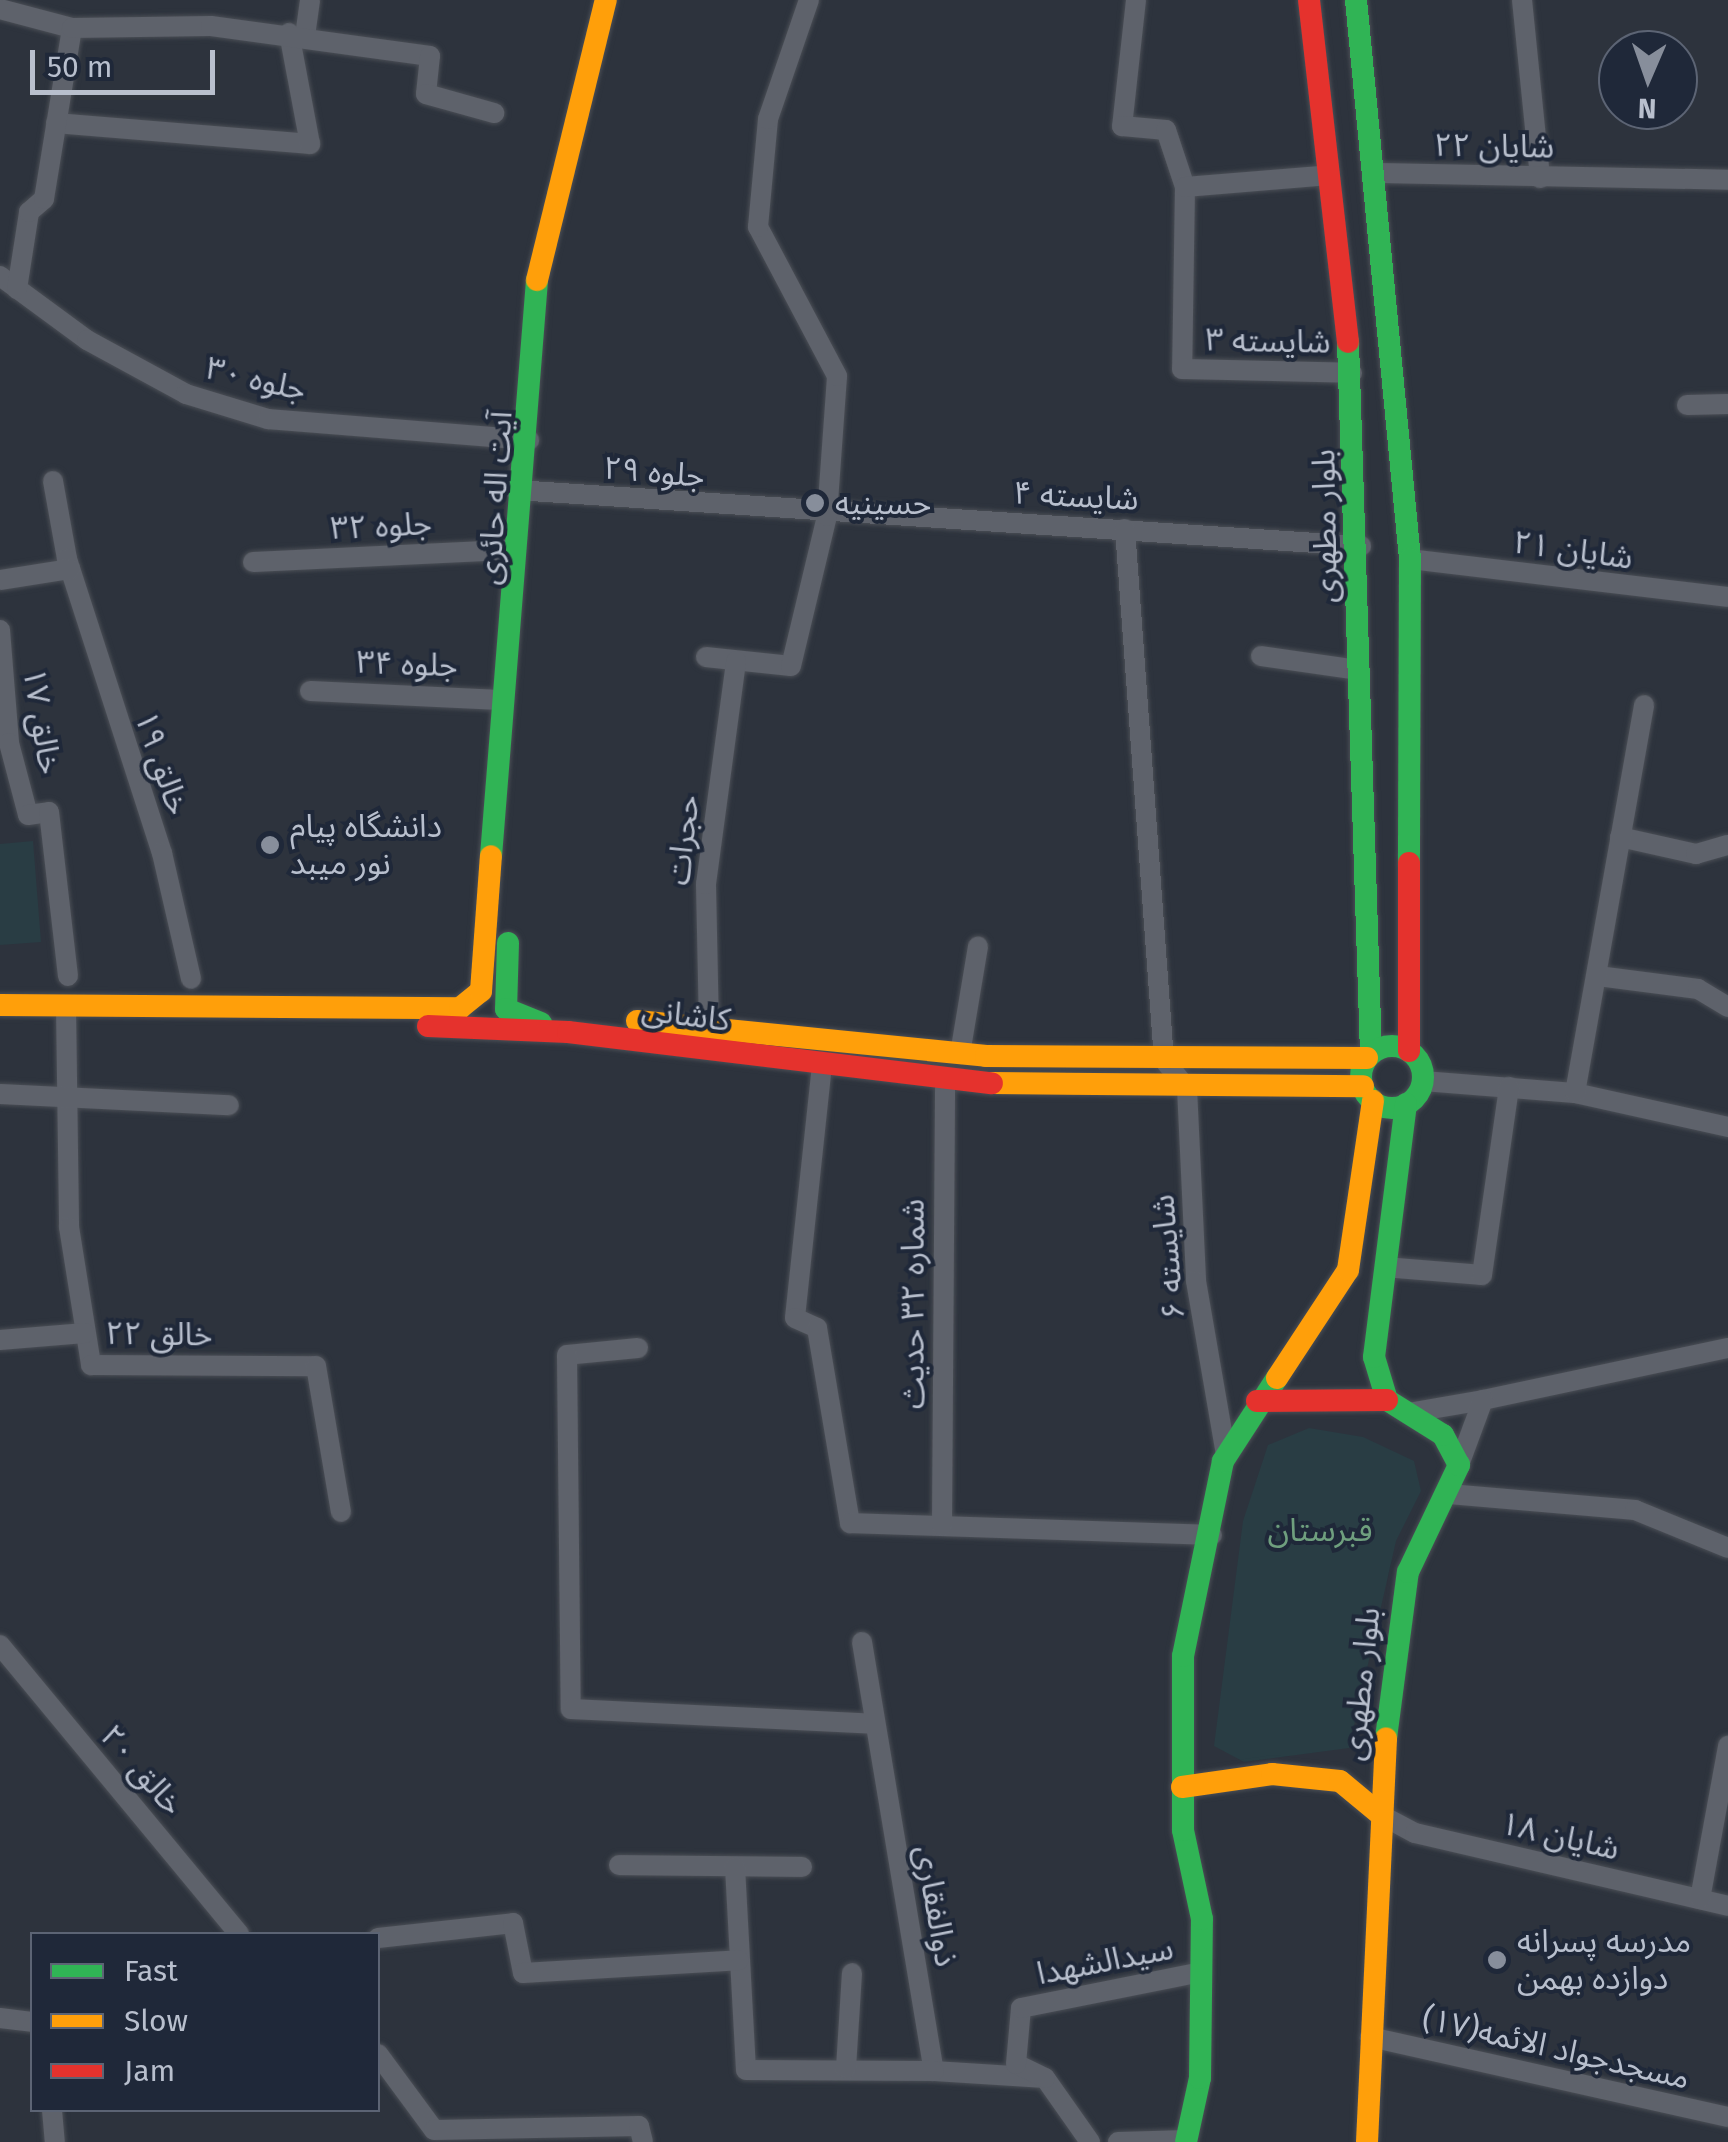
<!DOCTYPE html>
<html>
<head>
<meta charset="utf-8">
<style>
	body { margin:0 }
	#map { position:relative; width:1728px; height:2142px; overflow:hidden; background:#2d333d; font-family:"Fira Sans","Noto Sans Arabic",sans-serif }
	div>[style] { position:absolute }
	.green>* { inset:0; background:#293d44 }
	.roads { filter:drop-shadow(0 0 2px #4a4e55) drop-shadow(0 0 2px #4a4e55) }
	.street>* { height:20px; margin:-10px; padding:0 10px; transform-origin:10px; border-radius:10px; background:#5e626b }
	.fast>* { height:22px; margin:-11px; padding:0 11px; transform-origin:11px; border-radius:11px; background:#30b455 }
	.fast>.ring { margin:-11px; padding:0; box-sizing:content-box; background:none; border:22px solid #30b455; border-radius:50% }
	.slow>* { height:22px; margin:-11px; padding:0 11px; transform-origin:11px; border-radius:11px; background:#ff9f0a }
	.jam>* { height:22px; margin:-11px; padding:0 11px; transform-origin:11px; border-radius:11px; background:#e5322d }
	.dots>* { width:28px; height:28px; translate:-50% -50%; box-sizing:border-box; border:5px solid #1f2839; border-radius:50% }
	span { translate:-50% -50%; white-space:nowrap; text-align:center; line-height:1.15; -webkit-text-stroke:8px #1f2839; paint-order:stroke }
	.street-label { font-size:32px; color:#b8bfcd }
	.poi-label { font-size:32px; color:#b8bfcd }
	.left { translate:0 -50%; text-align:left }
	.park-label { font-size:32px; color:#6f9f7e }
	.legend { position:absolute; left:30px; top:1932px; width:350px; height:180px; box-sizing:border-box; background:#1f2839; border:2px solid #5c6474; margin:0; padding:12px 18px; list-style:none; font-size:30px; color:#b8bfcd }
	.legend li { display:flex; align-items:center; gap:20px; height:50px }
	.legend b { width:50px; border:2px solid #5c6474 }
	.north { position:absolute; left:1598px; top:30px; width:100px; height:100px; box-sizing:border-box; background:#1f2839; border:2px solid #5c6474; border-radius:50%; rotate:182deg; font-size:28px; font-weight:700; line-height:40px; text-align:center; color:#b8bfcd }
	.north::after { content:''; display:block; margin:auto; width:35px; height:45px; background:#878e9b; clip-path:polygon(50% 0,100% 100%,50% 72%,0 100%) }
	.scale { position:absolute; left:30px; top:50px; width:185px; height:45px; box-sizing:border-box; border:5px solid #b8bfcd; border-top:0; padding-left:12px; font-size:30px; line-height:35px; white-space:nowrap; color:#b8bfcd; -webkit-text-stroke:8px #1f2839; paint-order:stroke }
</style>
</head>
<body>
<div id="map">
	<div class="green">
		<i style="clip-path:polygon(33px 841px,41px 942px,0 945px,0 844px)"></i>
		<i style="clip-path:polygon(1309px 1428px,1363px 1437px,1414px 1461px,1421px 1491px,1396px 1541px,1349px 1748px,1244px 1762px,1214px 1746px,1243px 1521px,1268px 1445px)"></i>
	</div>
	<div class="roads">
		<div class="street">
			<i style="left:1136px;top:0;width:127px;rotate:96.3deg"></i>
			<i style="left:1122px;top:126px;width:44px;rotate:5.2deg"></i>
			<i style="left:1166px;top:130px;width:60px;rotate:71.6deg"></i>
			<i style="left:1185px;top:187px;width:182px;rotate:90.9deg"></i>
			<i style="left:1182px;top:369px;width:170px;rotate:1.3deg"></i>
			<i style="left:1522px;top:0;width:179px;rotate:84.2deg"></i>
			<i style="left:0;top:9px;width:74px;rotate:14.8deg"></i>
			<i style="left:305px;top:36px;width:36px;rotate:-82deg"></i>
			<i style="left:56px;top:123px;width:255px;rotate:4.7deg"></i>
			<i style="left:310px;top:144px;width:113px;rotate:-100.7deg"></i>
			<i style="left:1379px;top:173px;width:349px;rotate:1.1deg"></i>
			<i style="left:1185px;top:187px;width:145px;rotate:-4.7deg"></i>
			<i style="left:0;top:276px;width:108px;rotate:36.3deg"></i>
			<i style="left:87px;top:340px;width:113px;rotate:28.6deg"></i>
			<i style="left:186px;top:394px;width:86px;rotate:17deg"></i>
			<i style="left:268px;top:419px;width:262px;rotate:4.6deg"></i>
			<i style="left:17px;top:289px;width:78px;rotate:-81.1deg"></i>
			<i style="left:29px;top:212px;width:20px;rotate:-41deg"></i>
			<i style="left:44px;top:199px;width:173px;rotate:-80.7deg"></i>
			<i style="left:72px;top:28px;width:139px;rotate:-0.8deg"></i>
			<i style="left:211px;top:26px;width:221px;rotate:7.8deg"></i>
			<i style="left:430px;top:56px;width:38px;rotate:96deg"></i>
			<i style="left:426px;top:94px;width:71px;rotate:15.6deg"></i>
			<i style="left:1687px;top:405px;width:41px;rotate:-1.4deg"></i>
			<i style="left:53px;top:481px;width:79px;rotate:79.8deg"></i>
			<i style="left:67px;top:559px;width:309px;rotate:72.1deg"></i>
			<i style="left:162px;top:853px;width:129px;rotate:77deg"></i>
			<i style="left:516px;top:490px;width:847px;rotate:3.79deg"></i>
			<i style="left:1125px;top:529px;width:532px;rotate:85.8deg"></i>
			<i style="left:1164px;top:1060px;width:36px;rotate:51deg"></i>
			<i style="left:1187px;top:1088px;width:193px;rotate:87.3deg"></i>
			<i style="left:1196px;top:1281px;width:177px;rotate:80.2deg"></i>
			<i style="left:1410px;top:559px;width:320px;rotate:6.8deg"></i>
			<i style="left:253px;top:562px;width:259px;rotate:-2.7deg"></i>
			<i style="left:0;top:580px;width:71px;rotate:-8.9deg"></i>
			<i style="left:0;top:630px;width:113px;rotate:85.4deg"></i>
			<i style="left:9px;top:743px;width:74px;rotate:75.2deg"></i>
			<i style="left:28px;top:815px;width:21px;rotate:-8deg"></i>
			<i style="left:49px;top:812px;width:165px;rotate:83.4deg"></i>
			<i style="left:1261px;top:656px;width:98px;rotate:8.2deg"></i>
			<i style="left:706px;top:657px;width:85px;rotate:6deg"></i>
			<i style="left:791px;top:666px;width:154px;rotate:-76.5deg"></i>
			<i style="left:827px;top:516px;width:140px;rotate:-85.9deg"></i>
			<i style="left:837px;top:376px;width:169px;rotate:-117.9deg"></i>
			<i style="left:758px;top:227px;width:108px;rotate:-84.7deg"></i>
			<i style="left:768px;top:119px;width:126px;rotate:-71deg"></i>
			<i style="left:310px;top:691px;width:191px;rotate:2.7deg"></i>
			<i style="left:1620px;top:837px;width:78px;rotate:12.6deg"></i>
			<i style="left:1696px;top:854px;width:33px;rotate:-16deg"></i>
			<i style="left:1598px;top:976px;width:101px;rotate:7.4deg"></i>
			<i style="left:1698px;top:989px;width:35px;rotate:31deg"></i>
			<i style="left:66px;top:1006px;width:221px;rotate:89.2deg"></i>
			<i style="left:69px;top:1227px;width:140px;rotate:80.9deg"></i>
			<i style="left:91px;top:1365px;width:225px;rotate:0.3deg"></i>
			<i style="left:316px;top:1366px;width:148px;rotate:80.3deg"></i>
			<i style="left:709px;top:1028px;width:144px;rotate:-91.2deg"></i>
			<i style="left:706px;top:884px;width:225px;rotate:-82.3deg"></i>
			<i style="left:960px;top:1054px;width:109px;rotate:-80.5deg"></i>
			<i style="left:822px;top:1065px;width:254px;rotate:96.1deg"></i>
			<i style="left:795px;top:1318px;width:24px;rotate:24deg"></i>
			<i style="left:817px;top:1328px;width:198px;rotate:80.4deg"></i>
			<i style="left:850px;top:1523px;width:362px;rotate:1.9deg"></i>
			<i style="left:1423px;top:1081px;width:152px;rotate:4.5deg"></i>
			<i style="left:1575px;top:1093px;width:157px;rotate:12.5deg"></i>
			<i style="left:1575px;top:1093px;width:394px;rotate:-79.9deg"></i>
			<i style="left:0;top:1094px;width:229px;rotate:2.8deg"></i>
			<i style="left:1385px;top:1267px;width:97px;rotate:4.7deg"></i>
			<i style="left:1482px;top:1275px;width:190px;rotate:-81.8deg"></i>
			<i style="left:0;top:1340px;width:85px;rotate:-4.7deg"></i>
			<i style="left:638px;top:1348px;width:71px;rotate:174.4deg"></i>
			<i style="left:567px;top:1355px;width:354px;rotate:89.4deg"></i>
			<i style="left:571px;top:1709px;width:303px;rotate:2.8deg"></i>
			<i style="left:1483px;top:1400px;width:250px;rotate:-12deg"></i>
			<i style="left:1408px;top:1413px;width:76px;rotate:-9.8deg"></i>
			<i style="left:1483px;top:1400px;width:69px;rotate:110.3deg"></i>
			<i style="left:1449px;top:1494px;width:187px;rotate:4.9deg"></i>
			<i style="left:1635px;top:1510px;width:100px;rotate:22.2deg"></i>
			<i style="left:942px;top:1526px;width:444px;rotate:-89.6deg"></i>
			<i style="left:862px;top:1642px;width:435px;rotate:80.5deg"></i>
			<i style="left:934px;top:2071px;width:111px;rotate:3.6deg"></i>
			<i style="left:0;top:1645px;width:375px;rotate:50.4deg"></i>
			<i style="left:1381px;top:1815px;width:38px;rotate:28deg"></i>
			<i style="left:1415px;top:1833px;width:321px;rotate:13.1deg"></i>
			<i style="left:619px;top:1865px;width:183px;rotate:0.6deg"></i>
			<i style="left:735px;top:1867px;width:203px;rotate:86.9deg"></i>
			<i style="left:746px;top:2070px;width:188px;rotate:0.3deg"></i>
			<i style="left:1700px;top:1899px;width:156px;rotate:-79.6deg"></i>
			<i style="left:378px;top:1938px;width:136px;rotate:-6.3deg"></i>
			<i style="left:513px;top:1923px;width:51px;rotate:78.7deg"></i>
			<i style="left:523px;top:1973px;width:216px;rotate:-3.4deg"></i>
			<i style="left:0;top:2018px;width:32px;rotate:7deg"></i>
			<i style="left:1370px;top:2037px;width:367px;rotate:12.6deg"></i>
			<i style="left:378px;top:2054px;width:94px;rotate:53.6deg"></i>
			<i style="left:434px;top:2130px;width:205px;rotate:-1.1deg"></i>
			<i style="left:639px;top:2126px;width:16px;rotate:76deg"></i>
			<i style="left:846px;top:2068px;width:95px;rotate:-86.4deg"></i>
			<i style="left:52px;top:2110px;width:32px;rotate:85deg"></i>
			<i style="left:1090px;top:2142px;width:78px;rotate:-125.1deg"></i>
			<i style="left:1045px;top:2078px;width:32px;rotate:-154deg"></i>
			<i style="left:1016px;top:2064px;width:56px;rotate:-84.9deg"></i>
			<i style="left:1021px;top:2008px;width:184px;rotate:-11.3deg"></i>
			<i style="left:1118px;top:2142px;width:69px;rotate:-1.7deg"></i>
		</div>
		<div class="fast">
			<i style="left:1356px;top:0;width:562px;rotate:84.48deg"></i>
			<i style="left:1410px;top:559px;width:304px;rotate:90.2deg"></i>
			<i style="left:1348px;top:342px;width:712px;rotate:88.15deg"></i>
			<i style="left:491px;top:856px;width:578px;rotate:-85.43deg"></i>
			<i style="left:508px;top:943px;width:66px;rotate:91.7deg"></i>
			<i style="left:506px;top:1009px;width:38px;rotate:22deg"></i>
			<i class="ring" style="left:1361px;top:1046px;width:40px;height:40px"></i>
			<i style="left:1386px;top:1738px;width:167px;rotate:-82.5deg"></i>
			<i style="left:1408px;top:1572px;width:119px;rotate:-64.5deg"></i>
			<i style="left:1459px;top:1465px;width:34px;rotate:-118deg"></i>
			<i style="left:1443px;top:1435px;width:66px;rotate:-148deg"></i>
			<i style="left:1387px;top:1400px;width:45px;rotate:-106.8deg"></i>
			<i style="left:1374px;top:1357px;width:255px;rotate:-82.8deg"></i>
			<i style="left:1186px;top:2142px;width:66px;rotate:-77.7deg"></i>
			<i style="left:1200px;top:2078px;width:159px;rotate:-89.3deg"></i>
			<i style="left:1202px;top:1919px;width:91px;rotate:-102.1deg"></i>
			<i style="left:1183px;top:1830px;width:174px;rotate:-90deg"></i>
			<i style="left:1183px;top:1656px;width:199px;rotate:-78.4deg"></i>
			<i style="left:1223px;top:1461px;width:99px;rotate:-57deg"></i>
		</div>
		<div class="slow">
			<i style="left:537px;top:280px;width:288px;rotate:-76.2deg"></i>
			<i style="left:0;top:1005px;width:460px;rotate:0.4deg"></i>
			<i style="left:460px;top:1008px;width:27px;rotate:-39deg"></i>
			<i style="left:481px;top:991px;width:135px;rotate:-85.8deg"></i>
			<i style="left:637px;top:1021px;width:351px;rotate:5.7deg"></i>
			<i style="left:986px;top:1056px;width:381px;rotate:0.3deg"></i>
			<i style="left:992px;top:1083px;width:371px;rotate:0.5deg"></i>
			<i style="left:1277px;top:1378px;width:129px;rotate:-56.7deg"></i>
			<i style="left:1348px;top:1270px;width:171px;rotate:-81.6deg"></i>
			<i style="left:1182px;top:1787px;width:91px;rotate:-8.2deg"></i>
			<i style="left:1272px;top:1774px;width:68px;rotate:5.9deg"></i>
			<i style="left:1340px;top:1781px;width:53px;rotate:39.7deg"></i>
			<i style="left:1367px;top:2142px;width:404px;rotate:-87.3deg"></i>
		</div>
		<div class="jam">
			<i style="left:1309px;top:0;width:344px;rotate:83.5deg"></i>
			<i style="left:428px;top:1026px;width:140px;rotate:2.5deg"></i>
			<i style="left:568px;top:1032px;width:427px;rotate:6.9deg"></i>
			<i style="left:1409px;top:1051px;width:188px;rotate:-90deg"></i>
			<i style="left:1257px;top:1401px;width:130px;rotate:-0.4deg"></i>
		</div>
	</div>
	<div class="dots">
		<i style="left:815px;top:503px;background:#878e9b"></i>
		<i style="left:270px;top:845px;background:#878e9b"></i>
		<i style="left:1497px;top:1960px;background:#878e9b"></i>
	</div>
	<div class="street-label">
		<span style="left:1494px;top:146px;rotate:1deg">شایان ۲۲</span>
		<span style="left:1268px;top:341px;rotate:1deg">شایسته ۳</span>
		<span style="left:256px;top:379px;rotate:13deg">جلوه ۳۰</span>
		<span style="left:654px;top:472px;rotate:5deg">جلوه ۲۹</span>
		<span style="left:1076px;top:496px;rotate:3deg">شایسته ۴</span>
		<span style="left:495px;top:498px;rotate:-86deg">آیت اله حائری</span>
		<span style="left:381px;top:526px;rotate:-3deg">جلوه ۳۲</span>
		<span style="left:1325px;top:526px;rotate:-91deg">بلوار مطهری</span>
		<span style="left:1573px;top:550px;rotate:8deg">شایان ۲۱</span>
		<span style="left:407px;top:664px;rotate:2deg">جلوه ۳۴</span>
		<span style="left:42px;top:721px;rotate:81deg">خالق ۱۷</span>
		<span style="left:162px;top:763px;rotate:71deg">خالق ۱۹</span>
		<span style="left:683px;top:840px;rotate:-83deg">حجرات</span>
		<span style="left:686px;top:1015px;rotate:7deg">کاشانی</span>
		<span style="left:1168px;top:1257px;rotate:-95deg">شایسته ۶</span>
		<span style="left:913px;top:1304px;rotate:-90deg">شماره ۳۲ حدیث</span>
		<span style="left:159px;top:1334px;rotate:1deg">خالق ۲۲</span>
		<span style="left:1361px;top:1684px;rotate:-84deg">بلوار مطهری</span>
		<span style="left:142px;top:1770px;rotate:49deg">خالق ۲۰</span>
		<span style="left:1560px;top:1836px;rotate:13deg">شایان ۱۸</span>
		<span style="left:936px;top:1906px;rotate:80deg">ذوالفقاری</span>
		<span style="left:1105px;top:1961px;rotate:-11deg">سیدالشهدا</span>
		<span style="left:1556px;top:2048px;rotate:13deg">مسجدجواد الائمه(۱۷)</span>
	</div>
	<div class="poi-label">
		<span class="left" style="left:835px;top:503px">حسینیه</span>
		<span class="left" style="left:290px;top:845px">دانشگاه پیام<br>نور میبد</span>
		<span class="left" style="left:1517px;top:1960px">مدرسه پسرانه<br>دوازده بهمن</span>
	</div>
	<div class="park-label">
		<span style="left:1320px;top:1530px">قبرستان</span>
	</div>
	<ul class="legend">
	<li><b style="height:12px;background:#30b455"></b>Fast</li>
	<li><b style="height:12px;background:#ff9f0a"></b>Slow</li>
	<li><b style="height:12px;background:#e5322d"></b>Jam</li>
	</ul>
	<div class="north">N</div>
	<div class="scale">50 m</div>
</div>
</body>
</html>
